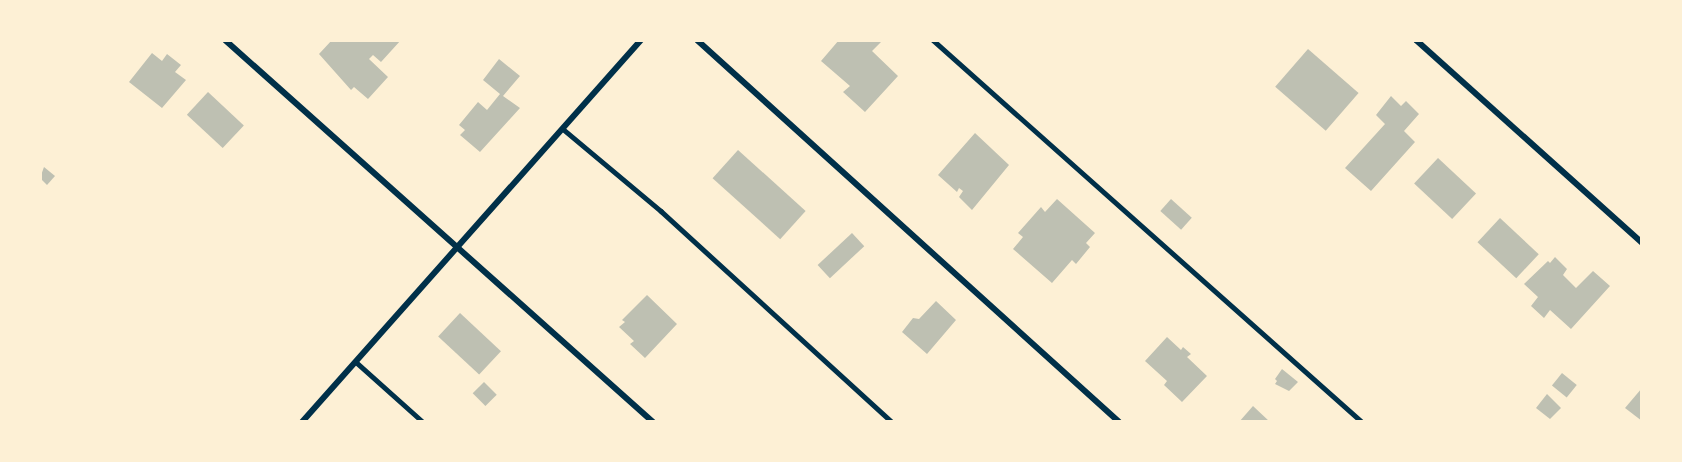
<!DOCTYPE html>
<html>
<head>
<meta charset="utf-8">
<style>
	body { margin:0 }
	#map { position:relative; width:1682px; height:462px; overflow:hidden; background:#fdf0d5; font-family:"Fira Sans Condensed",sans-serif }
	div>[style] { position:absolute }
	.building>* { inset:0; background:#bec0b2; transform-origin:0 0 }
	.service>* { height:4.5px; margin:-2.25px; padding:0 2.25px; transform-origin:2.25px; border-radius:2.25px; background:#003049 }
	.minor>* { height:6px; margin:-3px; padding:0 3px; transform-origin:3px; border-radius:3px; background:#003049 }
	span { translate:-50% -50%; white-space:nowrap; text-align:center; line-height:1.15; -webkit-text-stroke:5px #fdf0d5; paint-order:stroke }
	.frame { position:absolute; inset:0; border:42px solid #fdf0d5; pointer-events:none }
</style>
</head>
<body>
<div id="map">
	<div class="building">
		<i style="clip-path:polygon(332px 40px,401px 40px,381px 62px,373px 55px,369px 59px,388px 77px,368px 99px,354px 87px,351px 90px,319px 54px)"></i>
		<i style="clip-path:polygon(839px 40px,879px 40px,881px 42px,872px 51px,898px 76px,865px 112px,843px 92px,850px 86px,821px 61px)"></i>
		<i style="left:1308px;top:49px;width:67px;height:50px;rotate:41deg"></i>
		<i style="clip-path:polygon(152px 53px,162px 61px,167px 54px,181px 65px,175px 72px,186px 80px,162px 108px,129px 82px)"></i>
		<i style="clip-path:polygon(499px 59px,520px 76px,503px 96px,520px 108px,480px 152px,460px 135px,465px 130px,459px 125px,478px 102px,487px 110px,500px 94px,483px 80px)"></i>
		<i style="left:208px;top:92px;width:49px;height:31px;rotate:43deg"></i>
		<i style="clip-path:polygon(1391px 96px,1401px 106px,1406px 101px,1419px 114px,1404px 131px,1415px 142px,1371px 191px,1345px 168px,1385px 124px,1376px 115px)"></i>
		<i style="clip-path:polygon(975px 133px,1009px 165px,972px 210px,959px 197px,963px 191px,959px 188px,957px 192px,938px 175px)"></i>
		<i style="left:738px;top:150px;width:91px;height:38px;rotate:42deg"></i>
		<i style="left:1438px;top:158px;width:52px;height:35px;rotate:43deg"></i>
		<i style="clip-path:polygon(44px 167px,55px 176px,47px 185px,40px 178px)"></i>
		<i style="clip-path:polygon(1057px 199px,1095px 233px,1086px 243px,1090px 247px,1076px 264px,1072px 260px,1052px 283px,1013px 249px,1023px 237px,1018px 233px,1041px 207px,1045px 212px)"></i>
		<i style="left:1171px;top:199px;width:28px;height:16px;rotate:42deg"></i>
		<i style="left:1500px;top:218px;width:53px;height:33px;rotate:43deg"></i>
		<i style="left:852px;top:233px;width:18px;height:47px;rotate:47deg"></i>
		<i style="clip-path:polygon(1555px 257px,1567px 269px,1563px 275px,1576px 288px,1593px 271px,1610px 286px,1571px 329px,1550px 310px,1544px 318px,1531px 306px,1538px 297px,1524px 284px,1548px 261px,1550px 263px)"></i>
		<i style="clip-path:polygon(647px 295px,677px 324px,645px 358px,630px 344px,634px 341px,619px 327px,625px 322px,622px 320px)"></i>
		<i style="clip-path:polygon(936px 301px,956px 320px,927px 354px,902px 332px,913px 318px,919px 319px)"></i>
		<i style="left:460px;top:313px;width:56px;height:32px;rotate:43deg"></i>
		<i style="clip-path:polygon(1167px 337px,1181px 350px,1183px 347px,1191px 354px,1187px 357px,1207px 376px,1182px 402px,1164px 385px,1167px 381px,1145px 361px)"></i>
		<i style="clip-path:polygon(1282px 369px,1298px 382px,1289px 391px,1275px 384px,1277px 381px,1275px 379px)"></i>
		<i style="left:1562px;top:373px;width:19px;height:16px;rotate:39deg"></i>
		<i style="left:484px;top:382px;width:18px;height:16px;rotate:45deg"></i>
		<i style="clip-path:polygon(1642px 388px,1642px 421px,1625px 408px)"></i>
		<i style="clip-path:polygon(1547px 394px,1561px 408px,1550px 419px,1536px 408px)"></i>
		<i style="clip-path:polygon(1253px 406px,1270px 422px,1239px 422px)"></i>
	</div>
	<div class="service">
		<i style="left:933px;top:40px;width:574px;rotate:41.68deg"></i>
		<i style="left:563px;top:129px;width:128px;rotate:39.9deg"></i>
		<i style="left:661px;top:211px;width:313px;rotate:42.4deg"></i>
		<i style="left:356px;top:362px;width:90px;rotate:41.8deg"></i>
	</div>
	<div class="minor">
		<i style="left:225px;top:40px;width:574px;rotate:41.75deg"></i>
		<i style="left:697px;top:40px;width:569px;rotate:42.15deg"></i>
		<i style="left:1416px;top:40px;width:304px;rotate:41.9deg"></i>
		<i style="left:302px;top:422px;width:511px;rotate:-48.41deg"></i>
	</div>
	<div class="frame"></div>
</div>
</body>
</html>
